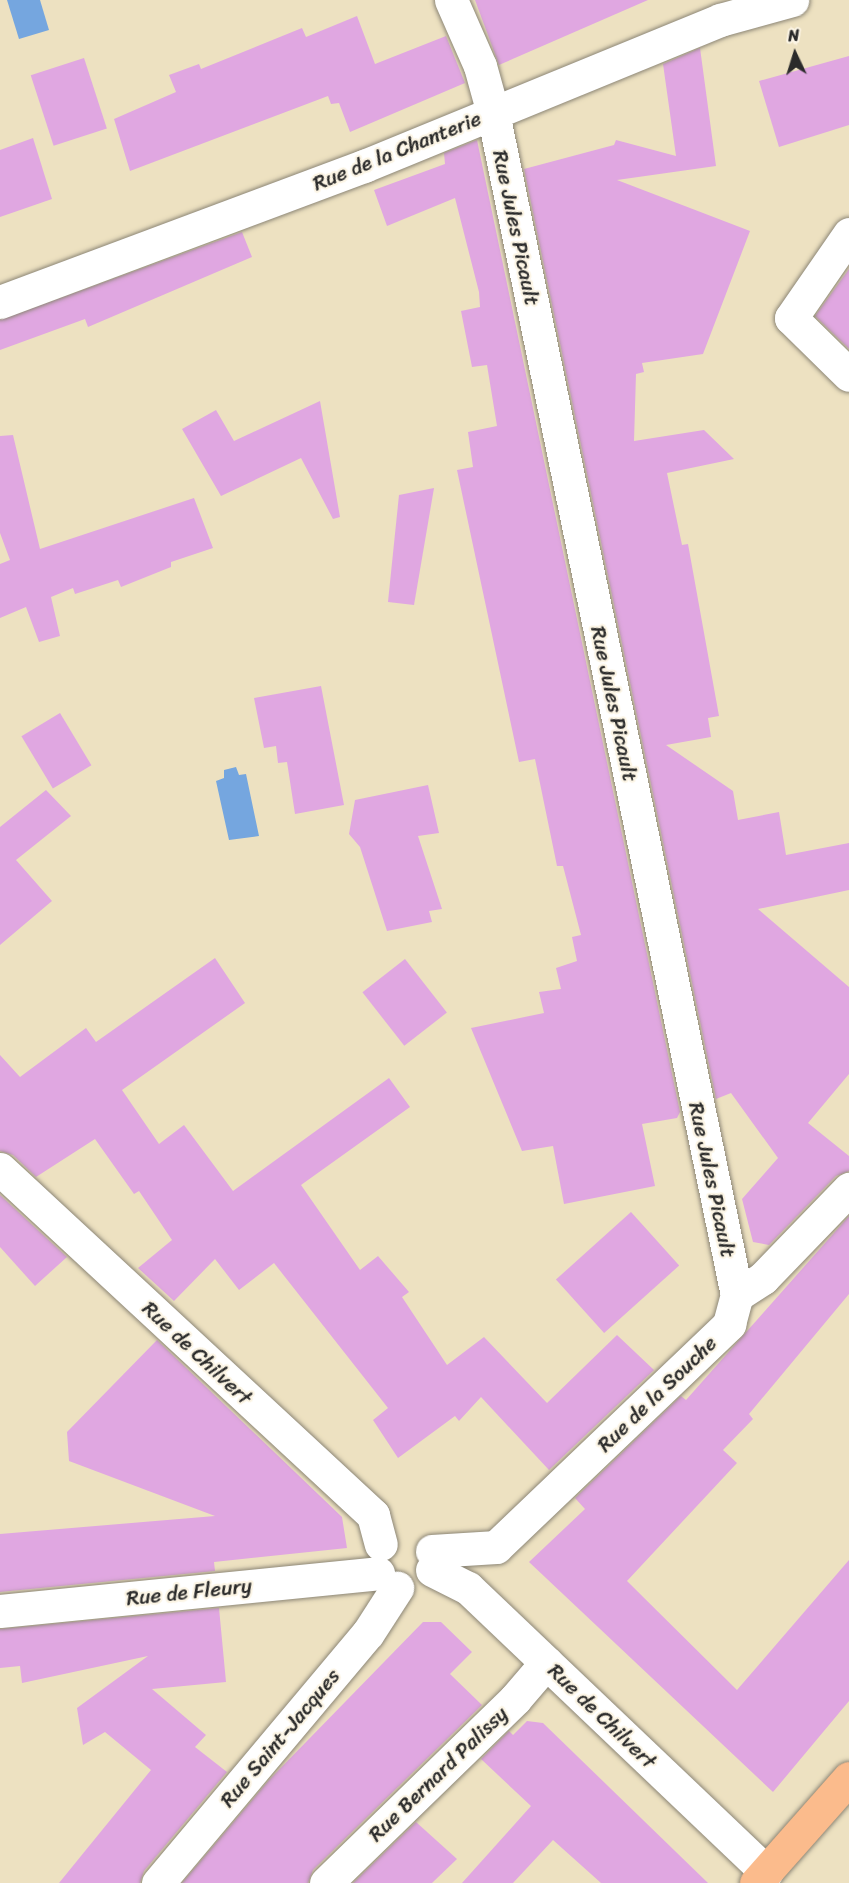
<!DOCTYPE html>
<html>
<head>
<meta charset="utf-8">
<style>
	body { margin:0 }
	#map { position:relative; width:849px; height:1883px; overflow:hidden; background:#ede1c1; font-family:Sriracha,sans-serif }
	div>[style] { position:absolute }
	.water>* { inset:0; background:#75a6df }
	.building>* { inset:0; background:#e0a7e1; transform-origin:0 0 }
	.roads { filter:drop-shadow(0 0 2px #8c8676) drop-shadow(0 0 2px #8c8676) }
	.minor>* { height:33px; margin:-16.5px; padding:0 16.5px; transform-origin:16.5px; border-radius:16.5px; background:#fff }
	.major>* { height:33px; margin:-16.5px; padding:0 16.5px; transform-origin:16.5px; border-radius:16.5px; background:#fbbb8c }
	span { translate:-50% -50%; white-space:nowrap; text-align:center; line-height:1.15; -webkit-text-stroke:4.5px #fcf5e5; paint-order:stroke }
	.street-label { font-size:21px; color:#2b2b2b }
	.north { position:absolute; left:765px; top:24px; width:60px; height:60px; -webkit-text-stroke:4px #fcf5e5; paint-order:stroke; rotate:356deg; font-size:16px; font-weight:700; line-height:24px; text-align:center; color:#2b2b2b }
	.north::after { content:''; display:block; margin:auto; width:21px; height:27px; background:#2b2b2b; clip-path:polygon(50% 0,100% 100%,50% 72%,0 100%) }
</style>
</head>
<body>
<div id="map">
	<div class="water">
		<i style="clip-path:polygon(7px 0,40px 0,49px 30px,19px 39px)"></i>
		<i style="clip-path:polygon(236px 767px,239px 775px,246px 774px,259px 836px,229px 840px,216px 781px,224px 778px,224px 770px)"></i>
	</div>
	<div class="building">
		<i style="clip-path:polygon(475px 0,648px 0,499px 65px)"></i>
		<i style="clip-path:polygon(357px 16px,375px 64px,446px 36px,465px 83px,350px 132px,339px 103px,331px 104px,328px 96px,130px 171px,114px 119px,176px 92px,169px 75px,199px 64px,201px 69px,302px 28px,306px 37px)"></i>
		<i style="clip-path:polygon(700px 48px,716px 166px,617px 180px,750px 231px,703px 354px,642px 363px,644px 372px,636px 374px,634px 441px,704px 430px,734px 459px,667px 473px,682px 545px,688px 544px,719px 716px,708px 718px,711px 737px,666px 745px,733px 791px,738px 820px,779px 812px,786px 855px,849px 843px,849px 890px,758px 909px,849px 987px,849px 1074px,808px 1123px,849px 1156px,849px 1171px,836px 1176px,769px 1245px,753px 1242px,742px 1199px,778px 1158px,731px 1093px,716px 1099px,524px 169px,614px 145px,616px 140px,676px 156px,663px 64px)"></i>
		<i style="clip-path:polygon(849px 56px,849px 125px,779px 147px,759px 81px)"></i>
		<i style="left:84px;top:58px;width:74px;height:56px;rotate:72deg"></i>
		<i style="clip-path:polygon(33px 138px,52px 199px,0 217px,0 150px)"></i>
		<i style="clip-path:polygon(477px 140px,680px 1112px,677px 1118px,642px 1124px,655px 1186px,564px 1204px,553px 1146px,522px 1151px,471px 1028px,544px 1013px,539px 992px,561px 989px,556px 968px,577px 961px,572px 937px,581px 935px,563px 866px,557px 866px,535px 759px,519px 762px,457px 470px,473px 467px,468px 432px,497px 426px,487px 365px,472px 367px,461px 311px,480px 307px,479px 292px,455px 198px,387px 226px,374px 190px,445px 164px,444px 153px)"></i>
		<i style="clip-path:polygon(242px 232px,252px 257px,88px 327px,85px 319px,0 350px,0 320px)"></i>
		<i style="clip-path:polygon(849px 269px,849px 349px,815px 316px)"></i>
		<i style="clip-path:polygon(320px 401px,340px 517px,333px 519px,301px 458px,221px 496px,182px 429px,216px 410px,234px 441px)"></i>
		<i style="clip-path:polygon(13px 435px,40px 549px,194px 498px,213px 548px,171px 562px,171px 567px,121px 587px,118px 580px,75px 594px,73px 588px,51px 597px,60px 636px,39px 642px,26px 607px,0 618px,0 564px,10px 560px,0 533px,0 436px)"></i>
		<i style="clip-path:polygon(434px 488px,414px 605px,388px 602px,399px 495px)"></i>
		<i style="clip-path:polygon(321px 686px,344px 805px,295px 814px,287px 762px,278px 763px,276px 746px,264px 748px,254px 698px)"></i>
		<i style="left:60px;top:713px;width:61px;height:45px;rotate:59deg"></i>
		<i style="clip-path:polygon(428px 785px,439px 833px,418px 836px,442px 909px,429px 911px,432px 922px,387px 931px,360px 847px,349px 834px,355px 800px)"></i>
		<i style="clip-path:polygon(46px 790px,71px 816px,16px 860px,52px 901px,0 945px,0 827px)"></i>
		<i style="clip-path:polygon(215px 958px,245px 1003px,122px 1090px,159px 1144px,184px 1125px,233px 1191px,389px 1078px,410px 1107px,301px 1185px,360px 1270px,378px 1256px,409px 1292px,402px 1297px,447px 1365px,484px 1337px,547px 1403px,617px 1335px,654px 1370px,549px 1470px,481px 1397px,459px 1421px,455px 1416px,398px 1458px,373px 1420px,388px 1408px,274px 1263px,239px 1290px,215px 1259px,174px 1301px,138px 1268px,172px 1240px,139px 1191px,134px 1194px,95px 1139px,36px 1177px,13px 1155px,0 1151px,0 1055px,20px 1077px,86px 1028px,96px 1042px)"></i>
		<i style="left:405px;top:959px;width:68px;height:54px;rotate:52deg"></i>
		<i style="clip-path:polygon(0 1195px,67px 1257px,35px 1286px,0 1247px)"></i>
		<i style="left:631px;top:1212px;width:72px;height:101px;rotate:48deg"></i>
		<i style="clip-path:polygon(849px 1216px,849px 1294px,749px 1414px,753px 1419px,723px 1450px,737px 1463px,627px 1581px,737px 1690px,849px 1560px,849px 1701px,773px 1792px,529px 1562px,585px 1509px,575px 1498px,681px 1396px,686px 1400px)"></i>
		<i style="clip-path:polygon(157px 1340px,342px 1517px,347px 1548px,214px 1562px,215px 1571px,0 1592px,0 1534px,215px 1516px,69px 1461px,67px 1432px)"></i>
		<i style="clip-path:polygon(219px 1608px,226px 1682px,152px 1689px,206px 1735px,195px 1747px,227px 1772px,144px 1871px,140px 1883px,59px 1883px,151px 1770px,105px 1732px,83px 1745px,77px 1708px,148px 1656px,22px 1683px,20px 1666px,0 1668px,0 1629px)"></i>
		<i style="clip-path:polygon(423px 1622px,441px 1622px,472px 1652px,450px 1674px,482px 1705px,313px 1870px,308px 1883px,182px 1883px,269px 1780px)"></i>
		<i style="clip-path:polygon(527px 1721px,543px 1723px,708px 1883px,601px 1883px,553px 1840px,513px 1883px,462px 1883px,531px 1806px,481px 1759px,509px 1731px,513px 1735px)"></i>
		<i style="clip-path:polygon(416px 1822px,457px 1859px,432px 1883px,353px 1883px)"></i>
	</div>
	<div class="roads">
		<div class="minor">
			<i style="left:451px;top:0;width:72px;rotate:66.3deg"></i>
			<i style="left:480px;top:66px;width:49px;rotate:74.5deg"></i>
			<i style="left:493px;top:113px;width:1207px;rotate:78.34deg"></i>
			<i style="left:849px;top:234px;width:102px;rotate:124.6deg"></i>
			<i style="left:791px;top:318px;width:81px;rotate:44.5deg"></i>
			<i style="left:0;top:302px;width:389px;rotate:-20.5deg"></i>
			<i style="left:364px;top:166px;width:385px;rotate:-22.3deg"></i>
			<i style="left:720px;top:20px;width:75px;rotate:-15.5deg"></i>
			<i style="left:0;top:1169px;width:509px;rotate:42.85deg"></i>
			<i style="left:373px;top:1515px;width:30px;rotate:75deg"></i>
			<i style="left:432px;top:1551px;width:64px;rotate:-3.6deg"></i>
			<i style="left:496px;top:1547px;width:323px;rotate:-43.7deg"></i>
			<i style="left:729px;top:1324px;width:30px;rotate:-75deg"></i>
			<i style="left:737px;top:1295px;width:31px;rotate:-33deg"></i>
			<i style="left:763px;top:1278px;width:124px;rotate:-46deg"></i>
			<i style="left:432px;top:1570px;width:40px;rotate:26.6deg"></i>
			<i style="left:468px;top:1588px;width:412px;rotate:43.6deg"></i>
			<i style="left:0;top:1611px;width:380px;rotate:-5.7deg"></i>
			<i style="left:158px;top:1883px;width:326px;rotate:-50deg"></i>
			<i style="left:368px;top:1633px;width:54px;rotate:-57.2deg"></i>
			<i style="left:326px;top:1883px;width:264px;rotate:-44.2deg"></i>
			<i style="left:515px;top:1699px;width:48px;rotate:-49.3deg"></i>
		</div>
		<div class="major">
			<i style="left:756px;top:1883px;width:140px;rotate:-48.5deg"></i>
		</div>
	</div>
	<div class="street-label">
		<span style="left:397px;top:151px;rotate:-22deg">Rue de la Chanterie</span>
		<span style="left:516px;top:228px;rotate:78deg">Rue Jules Picault</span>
		<span style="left:614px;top:704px;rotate:78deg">Rue Jules Picault</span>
		<span style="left:712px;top:1180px;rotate:78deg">Rue Jules Picault</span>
		<span style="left:197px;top:1353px;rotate:43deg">Rue de Chilvert</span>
		<span style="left:657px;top:1394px;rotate:-44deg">Rue de la Souche</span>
		<span style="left:189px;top:1592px;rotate:-6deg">Rue de Fleury</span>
		<span style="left:602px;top:1716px;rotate:44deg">Rue de Chilvert</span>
		<span style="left:280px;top:1738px;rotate:-50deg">Rue Saint-Jacques</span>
		<span style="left:438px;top:1774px;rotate:-44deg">Rue Bernard Palissy</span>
	</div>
	<div class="north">N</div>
</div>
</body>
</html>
